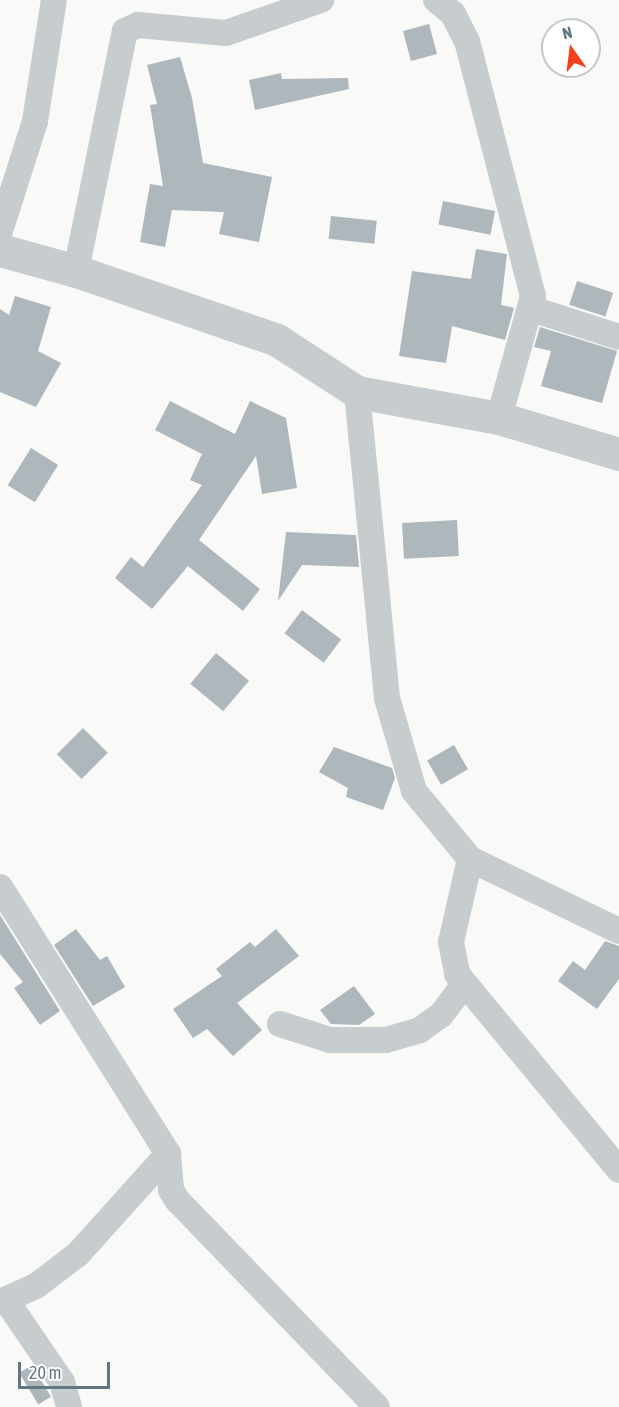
<!DOCTYPE html>
<html>
<head>
<meta charset="utf-8">
<style>
	body { margin:0 }
	#map { position:relative; width:619px; height:1407px; overflow:hidden; background:#f9f9f7; font-family:"Asap Condensed",sans-serif }
	div>[style] { position:absolute }
	.building>* { inset:0; background:#adb7bc; transform-origin:0 0 }
	.minor>* { height:26px; margin:-13px; padding:0 13px; transform-origin:13px; border-radius:13px; background:#c7cccf }
	.tertiary>* { height:33px; margin:-16.5px; padding:0 16.5px; transform-origin:16.5px; border-radius:16.5px; background:#c7cccf }
	span { translate:-50% -50%; white-space:nowrap; text-align:center; line-height:1.15; -webkit-text-stroke:6px #fff; paint-order:stroke }
	.north { position:absolute; left:541px; top:18px; width:60px; height:60px; box-sizing:border-box; background:#fff; border:2px solid #c0c9ce; border-radius:50%; rotate:346deg; font-size:16px; font-weight:700; line-height:24px; text-align:center; color:#627784 }
	.north::after { content:''; display:block; margin:auto; width:21px; height:27px; background:#f2421d; clip-path:polygon(50% 0,100% 100%,50% 72%,0 100%) }
	.scale { position:absolute; left:18px; top:1362px; width:92px; height:27px; box-sizing:border-box; border:3px solid #627784; border-top:0; padding-left:8px; font-size:18px; line-height:21px; white-space:nowrap; color:#627784; -webkit-text-stroke:4px #fff; paint-order:stroke }
</style>
</head>
<body>
<div id="map">
	<div class="building">
		<i style="left:429px;top:24px;width:31px;height:27px;rotate:75deg"></i>
		<i style="clip-path:polygon(180px 57px,192px 98px,203px 163px,272px 177px,259px 242px,219px 234px,224px 212px,172px 210px,165px 247px,140px 242px,150px 184px,163px 186px,150px 105px,157px 104px,147px 65px)"></i>
		<i style="clip-path:polygon(281px 73px,282px 79px,348px 78px,349px 89px,255px 110px,249px 80px)"></i>
		<i style="left:443px;top:201px;width:53px;height:24px;rotate:11deg"></i>
		<i style="left:331px;top:216px;width:46px;height:23px;rotate:6deg"></i>
		<i style="clip-path:polygon(476px 249px,507px 254px,501px 305px,514px 308px,505px 340px,452px 326px,446px 363px,399px 356px,412px 271px,471px 279px)"></i>
		<i style="left:577px;top:281px;width:38px;height:25px;rotate:18deg"></i>
		<i style="clip-path:polygon(15px 296px,51px 307px,38px 351px,61px 363px,36px 407px,0 392px,0 309px,9px 315px)"></i>
		<i style="clip-path:polygon(540px 327px,617px 351px,602px 403px,541px 386px,551px 351px,534px 347px)"></i>
		<i style="clip-path:polygon(170px 401px,235px 434px,250px 401px,286px 418px,297px 488px,262px 494px,256px 456px,199px 540px,260px 589px,243px 611px,188px 566px,152px 609px,115px 578px,131px 557px,143px 567px,202px 485px,190px 480px,202px 454px,155px 430px)"></i>
		<i style="left:31px;top:448px;width:32px;height:44px;rotate:32deg"></i>
		<i style="left:457px;top:520px;width:36px;height:55px;rotate:87deg"></i>
		<i style="clip-path:polygon(286px 532px,356px 535px,359px 567px,302px 565px,278px 601px)"></i>
		<i style="left:302px;top:610px;width:49px;height:29px;rotate:37deg"></i>
		<i style="left:216px;top:653px;width:43px;height:40px;rotate:40deg"></i>
		<i style="left:83px;top:728px;width:35px;height:37px;rotate:45deg"></i>
		<i style="left:454px;top:745px;width:28px;height:31px;rotate:60deg"></i>
		<i style="clip-path:polygon(334px 747px,392px 768px,395px 778px,383px 810px,346px 797px,348px 788px,319px 772px)"></i>
		<i style="clip-path:polygon(0 915px,60px 1011px,40px 1025px,14px 988px,23px 982px,0 954px)"></i>
		<i style="clip-path:polygon(76px 929px,100px 960px,107px 956px,125px 987px,93px 1006px,54px 945px)"></i>
		<i style="clip-path:polygon(276px 929px,299px 956px,237px 1003px,262px 1030px,233px 1056px,207px 1029px,193px 1038px,173px 1009px,222px 976px,216px 969px,250px 942px,255px 947px)"></i>
		<i style="clip-path:polygon(605px 941px,619px 946px,619px 979px,597px 1009px,558px 981px,573px 961px,585px 970px)"></i>
		<i style="clip-path:polygon(354px 986px,375px 1014px,359px 1025px,331px 1024px,320px 1010px)"></i>
		<i style="left:32px;top:1365px;width:37px;height:15px;rotate:59deg"></i>
	</div>
	<div class="minor">
		<i style="left:436px;top:0;width:22px;rotate:39deg"></i>
		<i style="left:453px;top:14px;width:30px;rotate:63deg"></i>
		<i style="left:467px;top:41px;width:263px;rotate:75.5deg"></i>
		<i style="left:533px;top:296px;width:127px;rotate:105.6deg"></i>
		<i style="left:0;top:231px;width:115px;rotate:-72.3deg"></i>
		<i style="left:35px;top:121px;width:122px;rotate:-81.1deg"></i>
		<i style="left:76px;top:271px;width:245px;rotate:-78.5deg"></i>
		<i style="left:125px;top:31px;width:14px;rotate:-25deg"></i>
		<i style="left:138px;top:25px;width:88px;rotate:5.2deg"></i>
		<i style="left:226px;top:33px;width:101px;rotate:-19.2deg"></i>
		<i style="left:532px;top:309px;width:91px;rotate:17.8deg"></i>
		<i style="left:357px;top:392px;width:307px;rotate:84.4deg"></i>
		<i style="left:387px;top:698px;width:97px;rotate:73.8deg"></i>
		<i style="left:414px;top:791px;width:88px;rotate:50.5deg"></i>
		<i style="left:470px;top:859px;width:165px;rotate:25.8deg"></i>
		<i style="left:470px;top:859px;width:85px;rotate:102.9deg"></i>
		<i style="left:451px;top:942px;width:33px;rotate:79deg"></i>
		<i style="left:457px;top:974px;width:254px;rotate:50.4deg"></i>
		<i style="left:0;top:887px;width:315px;rotate:57.8deg"></i>
		<i style="left:168px;top:1154px;width:36px;rotate:85deg"></i>
		<i style="left:171px;top:1190px;width:13px;rotate:58deg"></i>
		<i style="left:178px;top:1201px;width:286px;rotate:46deg"></i>
		<i style="left:280px;top:1024px;width:52px;rotate:17.7deg"></i>
		<i style="left:330px;top:1040px;width:56px"></i>
		<i style="left:386px;top:1040px;width:35px;rotate:-16deg"></i>
		<i style="left:420px;top:1030px;width:26px;rotate:-36deg"></i>
		<i style="left:441px;top:1015px;width:38px;rotate:-53deg"></i>
		<i style="left:6px;top:1300px;width:99px;rotate:55.7deg"></i>
		<i style="left:62px;top:1382px;width:26px;rotate:74deg"></i>
		<i style="left:0;top:1302px;width:39px;rotate:-24deg"></i>
		<i style="left:36px;top:1286px;width:53px;rotate:-37.3deg"></i>
		<i style="left:78px;top:1254px;width:135px;rotate:-48deg"></i>
	</div>
	<div class="tertiary">
		<i style="left:0;top:250px;width:79px;rotate:15.4deg"></i>
		<i style="left:76px;top:271px;width:213px;rotate:18.9deg"></i>
		<i style="left:277px;top:340px;width:95px;rotate:33deg"></i>
		<i style="left:357px;top:392px;width:144px;rotate:10.4deg"></i>
		<i style="left:499px;top:418px;width:125px;rotate:16.7deg"></i>
	</div>
	<div class="north">N</div>
	<div class="scale">20 m</div>
</div>
</body>
</html>
